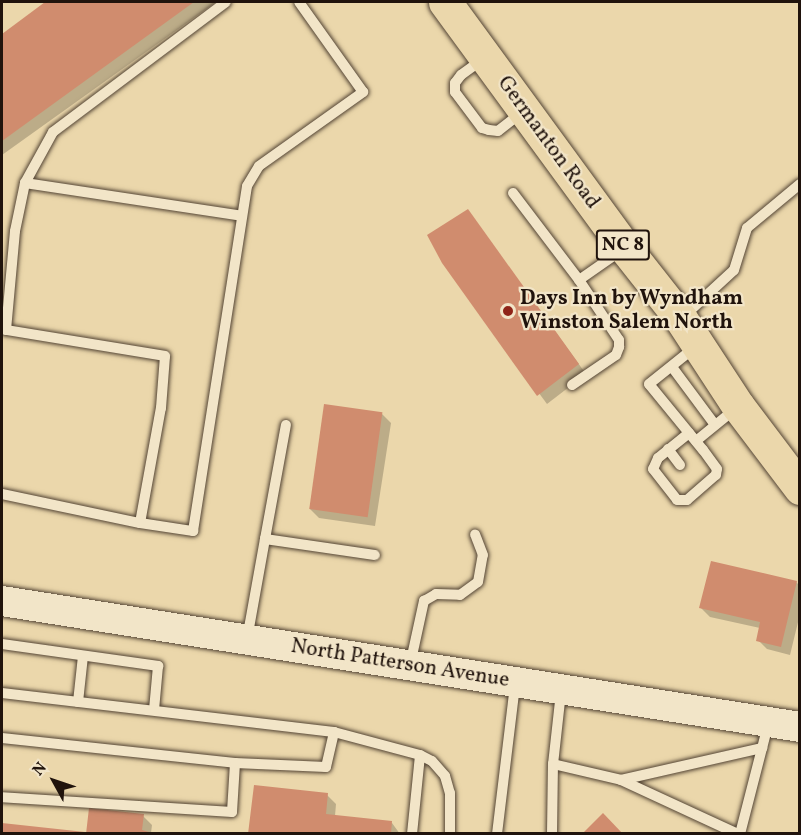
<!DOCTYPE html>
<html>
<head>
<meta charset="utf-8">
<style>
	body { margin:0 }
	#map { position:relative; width:801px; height:835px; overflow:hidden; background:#ebd7ab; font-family:Vollkorn,serif }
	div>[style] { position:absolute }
	.shadow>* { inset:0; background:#0003 }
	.building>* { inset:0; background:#d08c6e; transform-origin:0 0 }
	.roads { filter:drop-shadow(0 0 2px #534434) drop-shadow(0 0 2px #534434) }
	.lane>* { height:10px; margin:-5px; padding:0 5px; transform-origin:5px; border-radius:5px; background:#f2e5c8 }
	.secondary>* { height:30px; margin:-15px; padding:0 15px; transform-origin:15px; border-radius:15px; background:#f2e5c8 }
	.primary>* { height:33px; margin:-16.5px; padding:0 16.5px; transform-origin:16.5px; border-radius:16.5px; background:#ebd7ab }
	.dots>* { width:16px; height:16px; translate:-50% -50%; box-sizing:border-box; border:3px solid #f2e5c8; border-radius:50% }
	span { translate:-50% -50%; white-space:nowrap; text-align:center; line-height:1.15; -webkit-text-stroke:4.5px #f2e5c8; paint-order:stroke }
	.shield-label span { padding:2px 4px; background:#f2e5c8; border:2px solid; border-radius:4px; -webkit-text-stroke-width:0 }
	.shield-label { font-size:20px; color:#20130c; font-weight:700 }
	.street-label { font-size:21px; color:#20130c }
	.poi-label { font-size:21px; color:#20130c; font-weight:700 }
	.left { translate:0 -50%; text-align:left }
	.frame { position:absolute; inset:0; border:3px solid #20130c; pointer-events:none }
	.north { position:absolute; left:24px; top:751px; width:60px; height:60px; -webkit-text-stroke:4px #f2e5c8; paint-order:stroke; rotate:310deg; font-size:16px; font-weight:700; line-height:24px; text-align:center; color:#20130c }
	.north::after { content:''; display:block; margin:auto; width:21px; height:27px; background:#20130c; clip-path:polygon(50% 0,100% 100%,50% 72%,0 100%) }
</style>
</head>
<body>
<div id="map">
	<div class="shadow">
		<i style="clip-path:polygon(48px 2px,216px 2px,2px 155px,2px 35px)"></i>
		<i style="clip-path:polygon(468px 211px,586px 374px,547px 404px,443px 263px)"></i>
		<i style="clip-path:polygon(382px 414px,391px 423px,375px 526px,319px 518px,310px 509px)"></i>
		<i style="clip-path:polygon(796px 582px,800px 586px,800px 614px,790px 655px,767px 649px,758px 640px,760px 628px,710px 617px,701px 608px)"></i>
		<i style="clip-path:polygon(327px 795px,336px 804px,335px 816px,392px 823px,400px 834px,250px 834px)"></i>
		<i style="clip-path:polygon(143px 816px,152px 825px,151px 833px,156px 834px,88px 834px)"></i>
	</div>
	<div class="building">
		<i style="clip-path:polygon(45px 2px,194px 2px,2px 141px,2px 34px)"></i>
		<i style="clip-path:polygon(468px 209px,579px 364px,537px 396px,442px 263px,427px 235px)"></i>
		<i style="left:324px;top:404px;width:59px;height:106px;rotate:8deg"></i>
		<i style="clip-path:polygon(711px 561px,797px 581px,781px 647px,756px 641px,760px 622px,699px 608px)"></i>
		<i style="clip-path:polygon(254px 785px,328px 793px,326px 814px,392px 821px,391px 834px,248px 834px)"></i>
		<i style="clip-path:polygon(89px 808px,144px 814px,142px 830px,156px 834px,86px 834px)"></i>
		<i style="clip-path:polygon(603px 813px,623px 834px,582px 834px)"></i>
		<i style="clip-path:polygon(2px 823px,85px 832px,85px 834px,2px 834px)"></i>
	</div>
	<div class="roads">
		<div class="lane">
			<i style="left:483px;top:59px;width:27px;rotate:144deg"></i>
			<i style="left:461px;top:75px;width:10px;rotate:127deg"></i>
			<i style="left:455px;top:83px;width:9px;rotate:90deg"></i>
			<i style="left:455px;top:92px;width:45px;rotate:53.1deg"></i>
			<i style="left:482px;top:128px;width:7px;rotate:16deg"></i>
			<i style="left:489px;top:130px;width:9px;rotate:6deg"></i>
			<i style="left:498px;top:131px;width:31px;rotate:-38deg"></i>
			<i style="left:25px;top:183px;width:219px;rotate:8.6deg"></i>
			<i style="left:513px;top:193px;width:109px;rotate:52.8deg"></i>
			<i style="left:579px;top:280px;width:52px;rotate:-34.9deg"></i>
			<i style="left:683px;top:317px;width:69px;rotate:-42.7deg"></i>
			<i style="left:734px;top:270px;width:44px;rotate:-72.8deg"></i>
			<i style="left:747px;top:228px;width:69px;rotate:-39.7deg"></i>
			<i style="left:672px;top:367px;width:72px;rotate:53.4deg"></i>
			<i style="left:572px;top:385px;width:53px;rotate:-34.3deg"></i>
			<i style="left:616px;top:355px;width:9px;rotate:-69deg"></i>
			<i style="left:619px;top:347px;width:7px;rotate:-90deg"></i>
			<i style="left:619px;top:340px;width:72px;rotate:-123.7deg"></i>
			<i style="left:689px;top:433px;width:40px;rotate:141deg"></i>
			<i style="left:658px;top:458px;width:12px;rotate:114deg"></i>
			<i style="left:653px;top:469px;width:39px;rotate:52deg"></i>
			<i style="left:677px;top:500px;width:10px"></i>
			<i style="left:687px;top:500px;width:38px;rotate:-41deg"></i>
			<i style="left:716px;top:475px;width:6px;rotate:-81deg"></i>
			<i style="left:717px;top:469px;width:24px;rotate:-126deg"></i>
			<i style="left:703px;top:450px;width:85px;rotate:-129.3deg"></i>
			<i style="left:649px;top:384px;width:58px;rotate:-38.7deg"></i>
			<i style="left:696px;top:441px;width:50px;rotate:-39.4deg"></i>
			<i style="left:668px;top:449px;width:20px;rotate:53deg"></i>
			<i style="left:2px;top:494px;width:141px;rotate:11.9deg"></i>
			<i style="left:140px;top:523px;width:54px;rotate:8.6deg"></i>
			<i style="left:193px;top:531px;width:349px;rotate:-81.1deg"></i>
			<i style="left:247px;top:186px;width:23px;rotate:-59deg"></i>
			<i style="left:259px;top:166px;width:128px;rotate:-35.4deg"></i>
			<i style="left:363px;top:92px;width:110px;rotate:-125.4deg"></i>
			<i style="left:140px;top:523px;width:117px;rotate:-79.7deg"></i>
			<i style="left:161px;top:408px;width:52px;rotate:-85.6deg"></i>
			<i style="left:165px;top:356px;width:161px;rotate:-170.7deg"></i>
			<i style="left:6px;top:330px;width:99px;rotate:-84.8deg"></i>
			<i style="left:15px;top:231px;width:49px;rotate:-78.2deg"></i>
			<i style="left:25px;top:183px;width:58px;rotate:-61.2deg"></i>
			<i style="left:53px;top:132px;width:216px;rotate:-36.9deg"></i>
			<i style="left:265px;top:539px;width:116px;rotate:-79.6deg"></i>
			<i style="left:247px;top:639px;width:102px;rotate:-79.8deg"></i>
			<i style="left:265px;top:539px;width:111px;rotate:8.3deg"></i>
			<i style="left:2px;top:644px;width:158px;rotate:8deg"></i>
			<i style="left:158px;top:666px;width:44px;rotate:95.2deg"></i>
			<i style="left:410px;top:665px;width:66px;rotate:-77.7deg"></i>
			<i style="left:424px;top:601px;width:14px;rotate:-30deg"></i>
			<i style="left:436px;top:594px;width:24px;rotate:2deg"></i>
			<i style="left:460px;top:595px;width:22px;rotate:-36deg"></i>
			<i style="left:478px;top:582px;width:27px;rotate:-80deg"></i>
			<i style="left:483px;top:555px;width:22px;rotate:-111deg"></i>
			<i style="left:561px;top:692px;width:72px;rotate:96.3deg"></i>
			<i style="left:553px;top:764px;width:70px;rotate:13.2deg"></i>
			<i style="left:621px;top:780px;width:129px;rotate:24.8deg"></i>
			<i style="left:2px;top:693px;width:334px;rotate:6.7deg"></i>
			<i style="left:334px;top:732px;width:89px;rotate:15deg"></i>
			<i style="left:420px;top:755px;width:13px;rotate:27deg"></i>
			<i style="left:432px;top:761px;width:20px;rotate:49deg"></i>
			<i style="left:445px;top:776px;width:18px;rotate:74deg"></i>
			<i style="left:450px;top:793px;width:41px;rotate:90deg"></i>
			<i style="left:78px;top:702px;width:46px;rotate:-83.8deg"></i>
			<i style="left:2px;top:738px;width:234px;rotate:6.1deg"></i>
			<i style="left:235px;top:763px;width:49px;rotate:93.5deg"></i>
			<i style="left:232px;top:812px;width:230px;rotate:-176.3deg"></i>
			<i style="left:235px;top:763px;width:91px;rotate:2.5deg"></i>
			<i style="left:326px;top:767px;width:36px;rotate:-77deg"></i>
			<i style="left:621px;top:780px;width:145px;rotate:-12.8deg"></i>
			<i style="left:412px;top:834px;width:79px;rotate:-84.2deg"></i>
			<i style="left:497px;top:834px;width:150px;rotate:-83.1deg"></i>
			<i style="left:552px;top:834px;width:70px;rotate:-89.2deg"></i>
			<i style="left:740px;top:834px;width:113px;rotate:-75.6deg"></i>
		</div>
		<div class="secondary">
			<i style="left:2px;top:601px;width:808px;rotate:8.97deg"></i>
		</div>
		<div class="primary">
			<i style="left:445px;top:2px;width:305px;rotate:53.8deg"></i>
			<i style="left:625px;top:248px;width:90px;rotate:51.7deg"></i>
			<i style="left:681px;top:319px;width:104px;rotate:56.8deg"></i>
			<i style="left:738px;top:406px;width:103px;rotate:52.9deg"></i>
		</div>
	</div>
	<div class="dots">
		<i style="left:508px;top:311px;background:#8f2418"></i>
	</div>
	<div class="shield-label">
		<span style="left:623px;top:245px">NC 8</span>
	</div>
	<div class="street-label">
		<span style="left:548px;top:143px;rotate:54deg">Germanton Road</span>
		<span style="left:400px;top:664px;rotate:9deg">North Patterson Avenue</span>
	</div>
	<div class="poi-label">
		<span class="left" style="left:520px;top:311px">Days Inn by Wyndham<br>Winston Salem North</span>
	</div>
	<div class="frame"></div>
	<div class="north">N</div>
</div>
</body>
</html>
